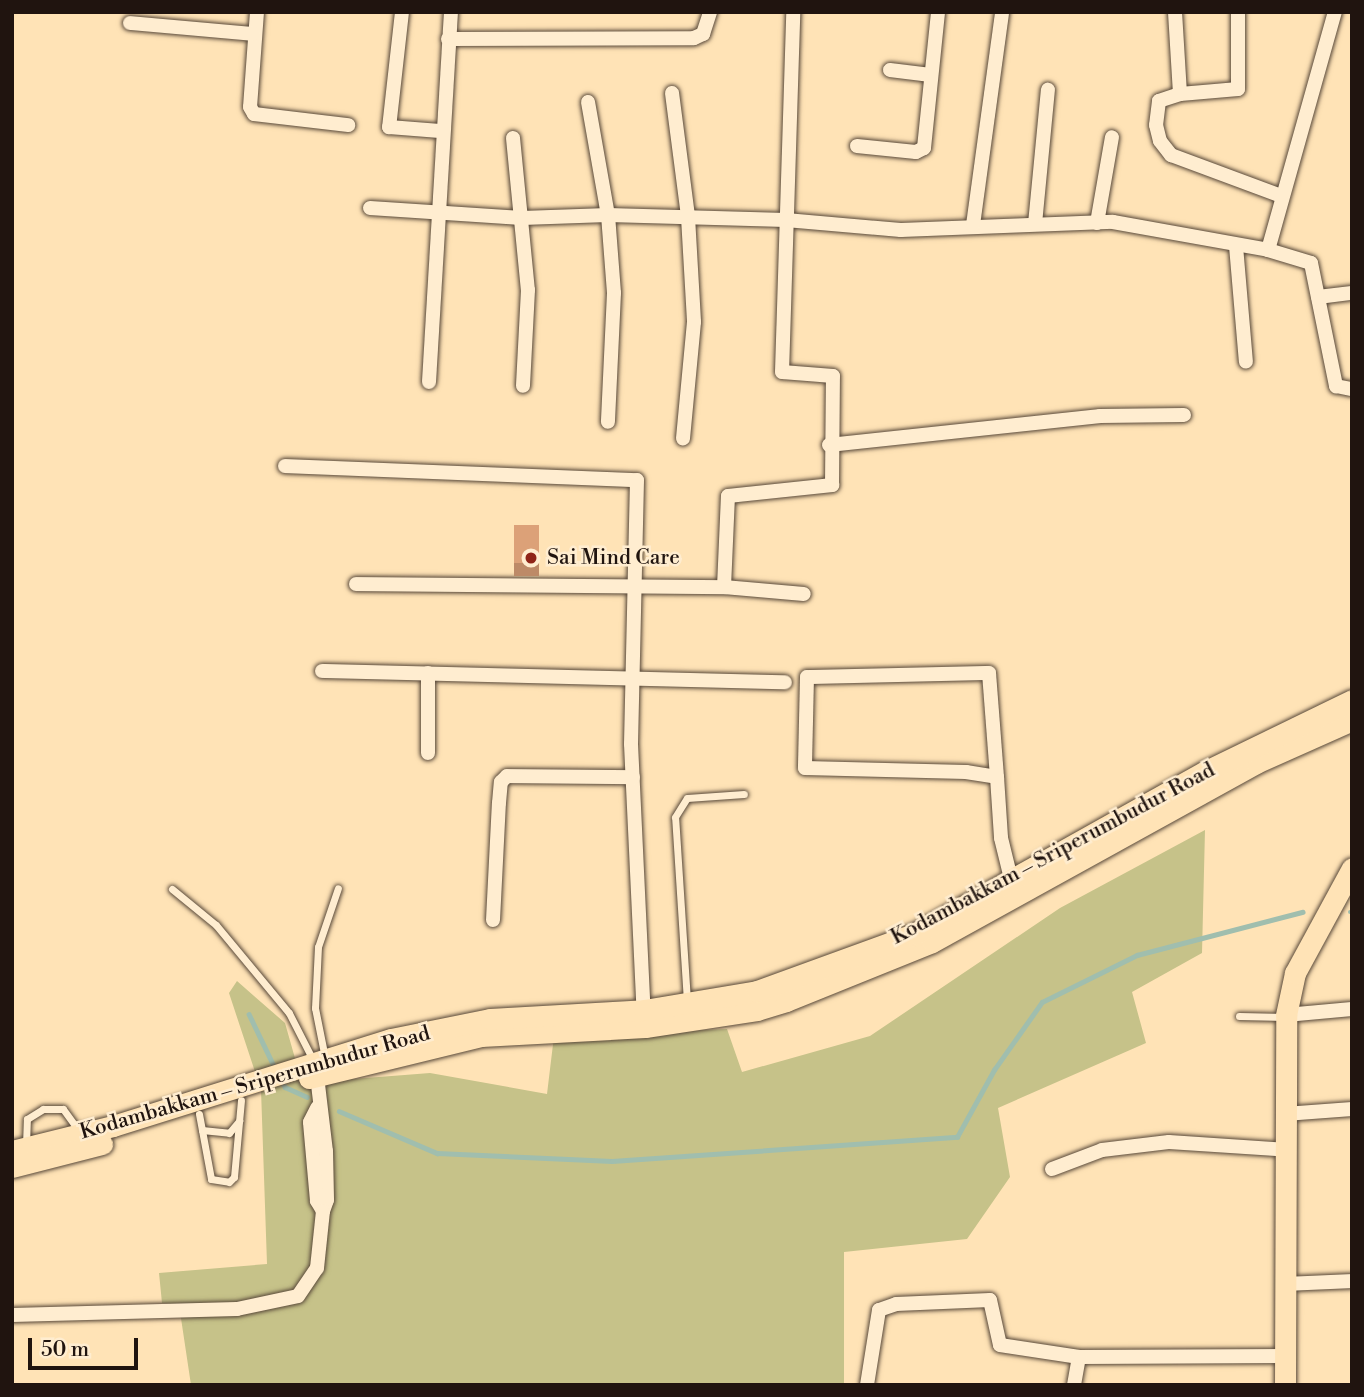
<!DOCTYPE html>
<html>
<head>
<meta charset="utf-8">
<style>
	body { margin:0 }
	#map { position:relative; width:1364px; height:1397px; overflow:hidden; background:#ffe3b6; font-family:"Libre Bodoni",serif }
	div>[style] { position:absolute }
	.green>* { inset:0; background:#c6c289 }
	.stream>* { height:4.5px; margin:-2.25px; padding:0 2.25px; transform-origin:2.25px; border-radius:2.25px; background:#a0beae }
	.roads { filter:drop-shadow(0 0 2px #584839) drop-shadow(0 0 2px #584839) }
	.service>* { height:7px; margin:-3.5px; padding:0 3.5px; transform-origin:3.5px; border-radius:3.5px; background:#ffedd0 }
	.minor>* { height:14px; margin:-7px; padding:0 7px; transform-origin:7px; border-radius:7px; background:#ffedd0 }
	.primary>* { height:21px; margin:-10.5px; padding:0 10.5px; transform-origin:10.5px; border-radius:10.5px; background:#ffe3b6 }
	.wall>* { inset:0; background:#bd8a67; transform-origin:0 0 }
	.building>* { inset:0; background:#dca178; transform-origin:0 0 }
	.dots>* { width:19px; height:19px; translate:-50% -50%; box-sizing:border-box; border:4px solid #ffedd0; border-radius:50% }
	span { translate:-50% -50%; white-space:nowrap; text-align:center; line-height:1.15; -webkit-text-stroke:5px #ffedd0; paint-order:stroke }
	.poi-label { font-size:21px; color:#20140f }
	.left { translate:0 -50%; text-align:left }
	.street-label { font-size:21px; color:#20140f }
	.frame { position:absolute; inset:0; border:14px solid #20140f; pointer-events:none }
	.scale { position:absolute; left:28px; top:1338px; width:110px; height:32px; box-sizing:border-box; border:4px solid #20140f; border-top:0; padding-left:9px; font-size:21px; line-height:24px; white-space:nowrap; color:#20140f; -webkit-text-stroke:5px #ffedd0; paint-order:stroke }
</style>
</head>
<body>
<div id="map">
	<div class="green">
		<i style="clip-path:polygon(1205px 830px,1202px 953px,1132px 992px,1146px 1043px,998px 1108px,1010px 1177px,967px 1239px,844px 1252px,844px 1385px,191px 1385px,179px 1305px,162px 1303px,159px 1273px,267px 1264px,261px 1090px,229px 993px,237px 981px,285px 1023px,302px 1083px,430px 1073px,547px 1094px,554px 1036px,727px 1029px,742px 1072px,870px 1036px,1060px 908px)"></i>
	</div>
	<div class="stream">
		<i style="left:1350px;top:912px;width:2px"></i>
		<i style="left:249px;top:1014px;width:60px;rotate:64.3deg"></i>
		<i style="left:281px;top:1079px;width:9px;rotate:63deg"></i>
		<i style="left:285px;top:1087px;width:24px;rotate:24deg"></i>
		<i style="left:339px;top:1111px;width:107px;rotate:23.2deg"></i>
		<i style="left:437px;top:1153px;width:175px;rotate:2.6deg"></i>
		<i style="left:612px;top:1161px;width:346px;rotate:-4deg"></i>
		<i style="left:957px;top:1137px;width:77px;rotate:-61.1deg"></i>
		<i style="left:994px;top:1070px;width:83px;rotate:-54.8deg"></i>
		<i style="left:1042px;top:1002px;width:106px;rotate:-26.3deg"></i>
		<i style="left:1137px;top:955px;width:171px;rotate:-14.6deg"></i>
	</div>
	<div class="roads">
		<div class="service">
			<i style="left:172px;top:889px;width:57px;rotate:39.3deg"></i>
			<i style="left:216px;top:925px;width:114px;rotate:50.3deg"></i>
			<i style="left:289px;top:1013px;width:55px;rotate:63deg"></i>
			<i style="left:687px;top:1001px;width:184px;rotate:-93.7deg"></i>
			<i style="left:675px;top:817px;width:22px;rotate:-58deg"></i>
			<i style="left:687px;top:798px;width:57px;rotate:-4deg"></i>
			<i style="left:1239px;top:1016px;width:46px;rotate:1.2deg"></i>
			<i style="left:325px;top:1058px;width:51px;rotate:-101.3deg"></i>
			<i style="left:315px;top:1008px;width:61px;rotate:-87.2deg"></i>
			<i style="left:318px;top:947px;width:62px;rotate:-71.3deg"></i>
			<i style="left:199px;top:1114px;width:66px;rotate:79.5deg"></i>
			<i style="left:211px;top:1179px;width:18px;rotate:9deg"></i>
			<i style="left:229px;top:1182px;width:7px;rotate:-45deg"></i>
			<i style="left:234px;top:1177px;width:77px;rotate:-84.8deg"></i>
			<i style="left:202px;top:1130px;width:27px;rotate:6deg"></i>
			<i style="left:229px;top:1133px;width:16px;rotate:-50deg"></i>
			<i style="left:26px;top:1145px;width:26px;rotate:-88deg"></i>
			<i style="left:27px;top:1119px;width:19px;rotate:-32deg"></i>
			<i style="left:43px;top:1109px;width:20px"></i>
			<i style="left:63px;top:1109px;width:26px;rotate:54deg"></i>
		</div>
		<div class="minor">
			<i style="left:257px;top:12px;width:95px;rotate:94.2deg"></i>
			<i style="left:250px;top:107px;width:8px;rotate:60deg"></i>
			<i style="left:254px;top:114px;width:95px;rotate:6.7deg"></i>
			<i style="left:402px;top:12px;width:116px;rotate:96.4deg"></i>
			<i style="left:389px;top:127px;width:51px;rotate:4.5deg"></i>
			<i style="left:1175px;top:12px;width:82px;rotate:86.5deg"></i>
			<i style="left:1238px;top:12px;width:77px;rotate:90deg"></i>
			<i style="left:1238px;top:89px;width:58px;rotate:175.1deg"></i>
			<i style="left:1180px;top:94px;width:22px;rotate:162deg"></i>
			<i style="left:1159px;top:101px;width:24px;rotate:97deg"></i>
			<i style="left:1156px;top:125px;width:16px;rotate:76deg"></i>
			<i style="left:1160px;top:141px;width:18px;rotate:52deg"></i>
			<i style="left:1171px;top:155px;width:117px;rotate:20.4deg"></i>
			<i style="left:130px;top:23px;width:124px;rotate:5.1deg"></i>
			<i style="left:448px;top:39px;width:246px;rotate:-0.2deg"></i>
			<i style="left:694px;top:38px;width:10px;rotate:-24deg"></i>
			<i style="left:703px;top:34px;width:23px;rotate:-72deg"></i>
			<i style="left:890px;top:70px;width:41px;rotate:7deg"></i>
			<i style="left:672px;top:93px;width:125px;rotate:82.6deg"></i>
			<i style="left:688px;top:217px;width:105px;rotate:86.7deg"></i>
			<i style="left:694px;top:322px;width:117px;rotate:95.4deg"></i>
			<i style="left:588px;top:102px;width:115px;rotate:80deg"></i>
			<i style="left:608px;top:215px;width:78px;rotate:85.6deg"></i>
			<i style="left:614px;top:293px;width:129px;rotate:92.7deg"></i>
			<i style="left:513px;top:138px;width:153px;rotate:84.4deg"></i>
			<i style="left:528px;top:290px;width:96px;rotate:93deg"></i>
			<i style="left:857px;top:146px;width:59px;rotate:5.8deg"></i>
			<i style="left:916px;top:152px;width:9px;rotate:-27deg"></i>
			<i style="left:924px;top:148px;width:137px;rotate:-84.1deg"></i>
			<i style="left:370px;top:208px;width:152px;rotate:3.8deg"></i>
			<i style="left:522px;top:218px;width:86px;rotate:-2deg"></i>
			<i style="left:608px;top:215px;width:178px;rotate:1.6deg"></i>
			<i style="left:786px;top:220px;width:115px;rotate:5deg"></i>
			<i style="left:901px;top:230px;width:212px;rotate:-2.2deg"></i>
			<i style="left:1113px;top:222px;width:158px;rotate:10.2deg"></i>
			<i style="left:1268px;top:250px;width:45px;rotate:16.8deg"></i>
			<i style="left:1311px;top:263px;width:126px;rotate:78.5deg"></i>
			<i style="left:1336px;top:386px;width:16px;rotate:11deg"></i>
			<i style="left:1097px;top:223px;width:87px;rotate:-80.1deg"></i>
			<i style="left:1035px;top:224px;width:135px;rotate:-84.5deg"></i>
			<i style="left:973px;top:225px;width:215px;rotate:-82.2deg"></i>
			<i style="left:1236px;top:246px;width:116px;rotate:85.1deg"></i>
			<i style="left:1268px;top:250px;width:247px;rotate:-74.3deg"></i>
			<i style="left:1318px;top:297px;width:34px;rotate:-7deg"></i>
			<i style="left:429px;top:382px;width:371px;rotate:-86.6deg"></i>
			<i style="left:829px;top:445px;width:273px;rotate:-6.1deg"></i>
			<i style="left:1100px;top:416px;width:84px;rotate:-0.7deg"></i>
			<i style="left:285px;top:466px;width:352px;rotate:2.3deg"></i>
			<i style="left:637px;top:480px;width:264px;rotate:91.3deg"></i>
			<i style="left:631px;top:744px;width:275px;rotate:87.3deg"></i>
			<i style="left:356px;top:584px;width:368px;rotate:0.5deg"></i>
			<i style="left:724px;top:587px;width:91px;rotate:-87.5deg"></i>
			<i style="left:728px;top:496px;width:105px;rotate:-6deg"></i>
			<i style="left:832px;top:485px;width:109px;rotate:-89.5deg"></i>
			<i style="left:833px;top:376px;width:51px;rotate:-175.5deg"></i>
			<i style="left:782px;top:372px;width:360px;rotate:-88.2deg"></i>
			<i style="left:724px;top:587px;width:80px;rotate:5deg"></i>
			<i style="left:322px;top:671px;width:463px;rotate:1.4deg"></i>
			<i style="left:428px;top:673px;width:80px;rotate:90deg"></i>
			<i style="left:997px;top:777px;width:104px;rotate:-94.4deg"></i>
			<i style="left:989px;top:673px;width:182px;rotate:178.7deg"></i>
			<i style="left:807px;top:677px;width:91px;rotate:91.3deg"></i>
			<i style="left:805px;top:768px;width:161px;rotate:1.4deg"></i>
			<i style="left:966px;top:772px;width:31px;rotate:9deg"></i>
			<i style="left:997px;top:777px;width:61px;rotate:86.2deg"></i>
			<i style="left:1001px;top:838px;width:50px;rotate:76.2deg"></i>
			<i style="left:493px;top:920px;width:117px;rotate:-87.1deg"></i>
			<i style="left:499px;top:803px;width:21px;rotate:-85deg"></i>
			<i style="left:501px;top:782px;width:8px;rotate:-45deg"></i>
			<i style="left:507px;top:776px;width:126px;rotate:0.5deg"></i>
			<i style="left:1286px;top:1015px;width:66px;rotate:-5.2deg"></i>
			<i style="left:317px;top:1076px;width:76px;rotate:83.2deg"></i>
			<i style="left:326px;top:1151px;width:49px;rotate:88.8deg"></i>
			<i style="left:327px;top:1200px;width:12px;rotate:110deg"></i>
			<i style="left:323px;top:1211px;width:12px;rotate:-121deg"></i>
			<i style="left:317px;top:1201px;width:79px;rotate:-95.1deg"></i>
			<i style="left:310px;top:1122px;width:16px;rotate:-63deg"></i>
			<i style="left:1285px;top:1114px;width:67px;rotate:-4.3deg"></i>
			<i style="left:1052px;top:1169px;width:53px;rotate:-20.8deg"></i>
			<i style="left:1102px;top:1150px;width:67px;rotate:-6.8deg"></i>
			<i style="left:1169px;top:1142px;width:119px;rotate:3.8deg"></i>
			<i style="left:1286px;top:1284px;width:66px;rotate:-2.6deg"></i>
			<i style="left:12px;top:1315px;width:225px;rotate:-1.5deg"></i>
			<i style="left:237px;top:1309px;width:62px;rotate:-12deg"></i>
			<i style="left:298px;top:1296px;width:34px;rotate:-56deg"></i>
			<i style="left:317px;top:1268px;width:57px;rotate:-84deg"></i>
			<i style="left:867px;top:1385px;width:76px;rotate:-80.9deg"></i>
			<i style="left:879px;top:1310px;width:18px;rotate:-19deg"></i>
			<i style="left:896px;top:1304px;width:94px;rotate:-2.4deg"></i>
			<i style="left:990px;top:1300px;width:46px;rotate:77.5deg"></i>
			<i style="left:1000px;top:1345px;width:80px;rotate:8.6deg"></i>
			<i style="left:1079px;top:1357px;width:206px;rotate:-0.3deg"></i>
			<i style="left:1074px;top:1385px;width:28px;rotate:-80deg"></i>
		</div>
		<div class="primary">
			<i style="left:309px;top:1078px;width:177px;rotate:-13.7deg"></i>
			<i style="left:481px;top:1036px;width:164px;rotate:-3.1deg"></i>
			<i style="left:645px;top:1027px;width:113px;rotate:-8.6deg"></i>
			<i style="left:757px;top:1010px;width:30px;rotate:-17deg"></i>
			<i style="left:786px;top:1001px;width:157px;rotate:-22deg"></i>
			<i style="left:932px;top:942px;width:370px;rotate:-28.9deg"></i>
			<i style="left:1256px;top:763px;width:105px;rotate:-24.1deg"></i>
			<i style="left:12px;top:1151px;width:104px;rotate:-13.9deg"></i>
			<i style="left:113px;top:1126px;width:291px;rotate:-17.4deg"></i>
			<i style="left:391px;top:1039px;width:101px;rotate:-11.4deg"></i>
			<i style="left:490px;top:1019px;width:154px;rotate:-3.3deg"></i>
			<i style="left:644px;top:1010px;width:115px;rotate:-9.5deg"></i>
			<i style="left:757px;top:991px;width:167px;rotate:-20deg"></i>
			<i style="left:914px;top:934px;width:334px;rotate:-29.2deg"></i>
			<i style="left:1206px;top:771px;width:162px;rotate:-25.9deg"></i>
			<i style="left:12px;top:1167px;width:93px;rotate:-14.3deg"></i>
			<i style="left:1285px;top:1385px;width:370px;rotate:-89.8deg"></i>
			<i style="left:1286px;top:1015px;width:43px;rotate:-77.9deg"></i>
			<i style="left:1295px;top:973px;width:119px;rotate:-61.5deg"></i>
		</div>
	</div>
	<div class="wall">
		<i style="left:514px;top:525px;width:25px;height:51px"></i>
	</div>
	<div class="building">
		<i style="left:514px;top:525px;width:25px;height:38px"></i>
	</div>
	<div class="dots">
		<i style="left:531px;top:558px;background:#8f2418"></i>
	</div>
	<div class="poi-label">
		<span class="left" style="left:547px;top:558px">Sai Mind Care</span>
	</div>
	<div class="street-label">
		<span style="left:1053px;top:854px;rotate:-28deg">Kodambakkam – Sriperumbudur Road</span>
		<span style="left:255px;top:1083px;rotate:-16deg">Kodambakkam – Sriperumbudur Road</span>
	</div>
	<div class="frame"></div>
	<div class="scale">50 m</div>
</div>
</body>
</html>
